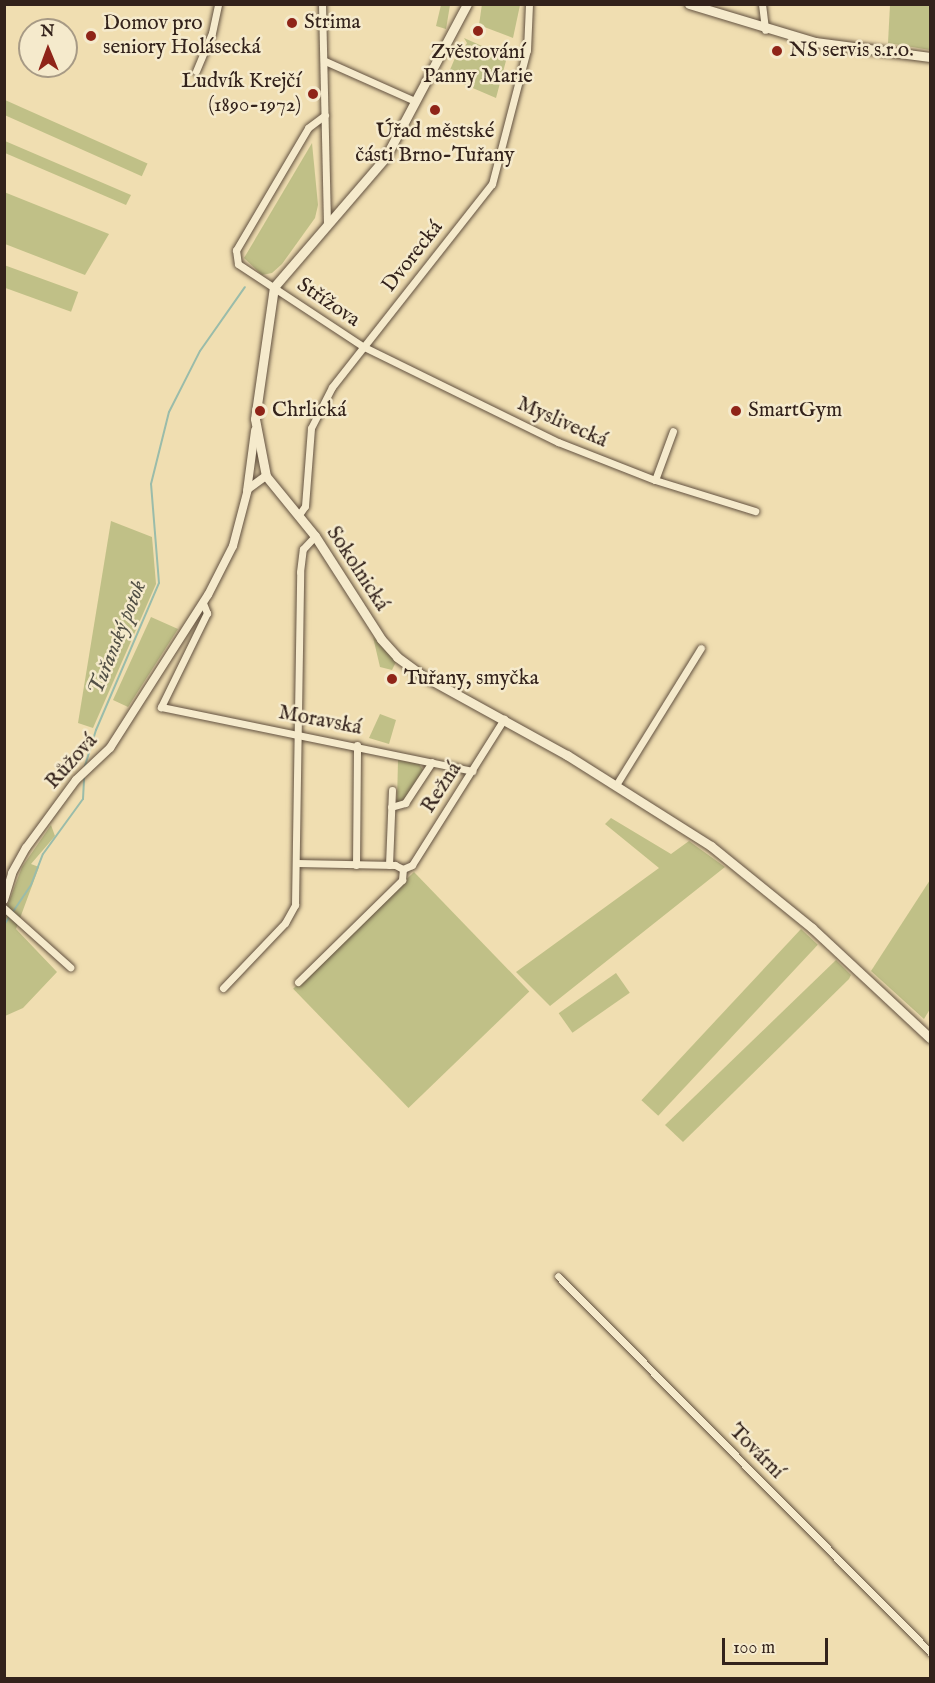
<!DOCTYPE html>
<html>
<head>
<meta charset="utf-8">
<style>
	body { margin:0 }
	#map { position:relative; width:935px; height:1683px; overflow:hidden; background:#f0deb1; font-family:"IM FELL English",serif }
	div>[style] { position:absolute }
	.green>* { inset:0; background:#c0c087; transform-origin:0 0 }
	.stream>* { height:2px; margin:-1px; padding:0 1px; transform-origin:1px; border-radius:1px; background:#9abcaa }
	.roads { filter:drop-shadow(0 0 2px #625140) drop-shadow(0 0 2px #625140) }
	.minor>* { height:7px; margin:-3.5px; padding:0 3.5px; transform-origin:3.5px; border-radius:3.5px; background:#f5eacc }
	.tertiary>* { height:8px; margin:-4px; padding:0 4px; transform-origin:4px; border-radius:4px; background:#f5eacc }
	.secondary>* { height:9px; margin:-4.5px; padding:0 4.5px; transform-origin:4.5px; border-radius:4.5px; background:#f5eacc }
	.dots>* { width:16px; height:16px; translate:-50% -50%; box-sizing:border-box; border:3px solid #f5eacc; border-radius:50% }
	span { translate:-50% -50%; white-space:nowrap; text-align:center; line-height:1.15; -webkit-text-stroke:5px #f5eacc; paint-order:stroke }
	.poi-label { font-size:21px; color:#33221b }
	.left { translate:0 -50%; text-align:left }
	.right { translate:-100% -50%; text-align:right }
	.street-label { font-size:21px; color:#33221b }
	.water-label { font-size:22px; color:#525046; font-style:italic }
	.frame { position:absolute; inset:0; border:6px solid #33221b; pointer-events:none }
	.north { position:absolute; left:18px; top:18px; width:60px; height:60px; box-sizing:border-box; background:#f5eacc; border:2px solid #a79a85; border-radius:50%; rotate:359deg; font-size:16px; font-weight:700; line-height:24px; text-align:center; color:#33221b }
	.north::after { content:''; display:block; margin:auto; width:21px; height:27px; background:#8f2418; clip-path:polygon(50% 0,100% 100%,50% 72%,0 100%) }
	.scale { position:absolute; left:722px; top:1638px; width:106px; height:27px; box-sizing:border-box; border:3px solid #33221b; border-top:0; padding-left:8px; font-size:18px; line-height:21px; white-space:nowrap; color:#33221b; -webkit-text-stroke:4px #f5eacc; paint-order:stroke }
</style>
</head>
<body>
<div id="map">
	<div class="green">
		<i style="clip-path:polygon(482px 4px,520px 5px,513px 38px,479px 25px)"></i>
		<i style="clip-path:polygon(441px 5px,450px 5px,446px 29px,436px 26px)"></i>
		<i style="clip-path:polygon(890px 5px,930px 5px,930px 50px,888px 43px)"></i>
		<i style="clip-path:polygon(464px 38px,507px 57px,496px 98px,447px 77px,460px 46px,464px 48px,467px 43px)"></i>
		<i style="left:5px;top:100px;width:156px;height:14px;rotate:24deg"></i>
		<i style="clip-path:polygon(4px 141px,5px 141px,131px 195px,126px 205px,5px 153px)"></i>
		<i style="clip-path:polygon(312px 143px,318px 205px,315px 218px,282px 264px,272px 273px,262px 275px,244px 258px)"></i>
		<i style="clip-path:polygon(4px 192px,109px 234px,85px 275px,5px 244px)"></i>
		<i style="left:4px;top:265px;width:79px;height:21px;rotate:20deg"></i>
		<i style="clip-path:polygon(111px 521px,152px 537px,156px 584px,93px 728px,78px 723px)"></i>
		<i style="clip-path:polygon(151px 617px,178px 629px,128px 707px,113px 700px)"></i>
		<i style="clip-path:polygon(373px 637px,396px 662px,392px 670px,380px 667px)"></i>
		<i style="clip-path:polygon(380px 714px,396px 720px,389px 744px,369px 738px)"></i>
		<i style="clip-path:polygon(398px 760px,419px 764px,423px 770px,404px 799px,397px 803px)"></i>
		<i style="clip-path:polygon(611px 818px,671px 854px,689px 841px,725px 867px,550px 1006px,516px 972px,659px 868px,605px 824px)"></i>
		<i style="clip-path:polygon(51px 825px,55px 836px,31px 864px,39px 867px,16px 929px,57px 972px,23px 1008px,5px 1016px,5px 912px,22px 867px)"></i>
		<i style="left:414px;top:872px;width:166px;height:168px;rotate:46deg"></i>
		<i style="clip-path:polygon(930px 880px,930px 1009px,924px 1019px,871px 971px)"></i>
		<i style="left:801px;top:929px;width:23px;height:234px;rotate:43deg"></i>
		<i style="clip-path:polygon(836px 960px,851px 975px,849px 979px,683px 1142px,665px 1125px)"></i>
		<i style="left:616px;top:973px;width:24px;height:70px;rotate:55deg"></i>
	</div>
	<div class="stream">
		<i style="left:84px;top:769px;width:41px;rotate:-72.9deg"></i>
		<i style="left:96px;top:730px;width:160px;rotate:-66.8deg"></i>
		<i style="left:159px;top:583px;width:99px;rotate:-94.6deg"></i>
		<i style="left:151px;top:484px;width:74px;rotate:-76deg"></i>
		<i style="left:169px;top:412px;width:68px;rotate:-63.1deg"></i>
		<i style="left:200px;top:351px;width:78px;rotate:-54.9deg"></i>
		<i style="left:4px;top:925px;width:48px;rotate:-56deg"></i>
		<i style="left:31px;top:885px;width:33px;rotate:-69deg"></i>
		<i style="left:43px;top:854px;width:68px;rotate:-54deg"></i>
		<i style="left:83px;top:799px;width:21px;rotate:-87deg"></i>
	</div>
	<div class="roads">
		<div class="minor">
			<i style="left:322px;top:4px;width:221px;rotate:88.7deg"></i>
			<i style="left:762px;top:4px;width:26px;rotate:83deg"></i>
			<i style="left:325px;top:61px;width:98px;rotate:24deg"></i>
			<i style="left:196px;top:71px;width:41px;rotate:-67.2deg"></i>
			<i style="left:212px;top:33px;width:30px;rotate:-78deg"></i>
			<i style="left:325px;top:115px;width:21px;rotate:143deg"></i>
			<i style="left:308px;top:128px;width:142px;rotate:120.5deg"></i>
			<i style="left:236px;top:250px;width:14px;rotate:82deg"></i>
			<i style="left:238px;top:264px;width:151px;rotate:33.4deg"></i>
			<i style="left:364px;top:347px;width:216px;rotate:26.1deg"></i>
			<i style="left:558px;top:442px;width:104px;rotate:21.4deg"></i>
			<i style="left:655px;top:480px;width:105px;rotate:17.2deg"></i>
			<i style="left:655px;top:480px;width:52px;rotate:-69.8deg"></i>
			<i style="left:298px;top:516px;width:12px;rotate:-55deg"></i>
			<i style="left:305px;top:506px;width:78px;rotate:-85.6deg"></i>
			<i style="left:311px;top:428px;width:46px;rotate:-62.9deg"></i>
			<i style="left:332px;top:387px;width:258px;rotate:-51.8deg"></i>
			<i style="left:492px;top:184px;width:138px;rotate:-75.4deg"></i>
			<i style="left:527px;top:50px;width:46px;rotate:-87.5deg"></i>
			<i style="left:203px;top:603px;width:11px;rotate:68deg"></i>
			<i style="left:207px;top:613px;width:105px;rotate:116.1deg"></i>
			<i style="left:161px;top:707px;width:318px;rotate:11.6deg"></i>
			<i style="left:616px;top:785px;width:161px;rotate:-58.2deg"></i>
			<i style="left:391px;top:807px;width:15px;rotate:-16deg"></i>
			<i style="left:405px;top:803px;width:49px;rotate:-56.6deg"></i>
			<i style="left:297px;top:863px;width:98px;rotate:1.2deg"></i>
			<i style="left:395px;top:865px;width:9px;rotate:27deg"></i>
			<i style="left:403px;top:869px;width:10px;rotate:-24deg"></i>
			<i style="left:412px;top:865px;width:173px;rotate:-57.8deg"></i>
			<i style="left:356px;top:865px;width:120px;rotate:-89.5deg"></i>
			<i style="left:389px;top:865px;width:75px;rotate:-87.7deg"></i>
			<i style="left:4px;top:908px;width:89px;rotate:41.8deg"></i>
			<i style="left:298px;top:982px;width:146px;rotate:-44.4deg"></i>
			<i style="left:402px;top:880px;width:11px;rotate:-85deg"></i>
			<i style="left:223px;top:988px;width:90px;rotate:-46.4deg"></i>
			<i style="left:285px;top:923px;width:21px;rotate:-61deg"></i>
			<i style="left:295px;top:905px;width:333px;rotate:-89.1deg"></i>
			<i style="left:300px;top:572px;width:23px;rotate:-83deg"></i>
			<i style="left:303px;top:549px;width:18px;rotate:-47deg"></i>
			<i style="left:558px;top:1276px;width:529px;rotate:45.31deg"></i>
		</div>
		<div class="tertiary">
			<i style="left:247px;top:491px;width:61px;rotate:-82.4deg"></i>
			<i style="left:4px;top:900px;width:28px;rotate:-73deg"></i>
			<i style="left:12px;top:873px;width:29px;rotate:-61deg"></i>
			<i style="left:26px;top:848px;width:84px;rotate:-53.7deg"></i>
			<i style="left:76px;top:780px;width:47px;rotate:-43.3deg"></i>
			<i style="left:110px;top:748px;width:182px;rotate:-57.4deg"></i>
			<i style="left:208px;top:595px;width:55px;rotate:-63deg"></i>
			<i style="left:233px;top:546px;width:59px;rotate:-75.3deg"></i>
			<i style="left:248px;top:489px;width:22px;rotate:-36deg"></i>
		</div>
		<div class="secondary">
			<i style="left:467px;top:4px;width:174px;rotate:118deg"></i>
			<i style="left:385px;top:158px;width:170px;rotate:130.7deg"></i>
			<i style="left:274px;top:287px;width:133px;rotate:98.2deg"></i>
			<i style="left:255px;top:419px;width:58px;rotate:79.1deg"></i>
			<i style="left:266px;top:476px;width:77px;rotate:50.8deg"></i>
			<i style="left:315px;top:536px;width:122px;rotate:57.3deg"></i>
			<i style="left:381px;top:639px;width:24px;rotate:48deg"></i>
			<i style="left:397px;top:657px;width:29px;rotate:36deg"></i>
			<i style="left:420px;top:674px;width:168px;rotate:28.9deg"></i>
			<i style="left:567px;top:755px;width:170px;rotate:32.3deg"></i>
			<i style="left:711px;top:846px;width:130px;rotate:39.1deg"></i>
			<i style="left:812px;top:928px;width:161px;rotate:43deg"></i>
			<i style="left:689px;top:4px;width:132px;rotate:16.8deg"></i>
			<i style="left:815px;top:42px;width:116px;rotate:7.4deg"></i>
		</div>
	</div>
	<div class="dots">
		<i style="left:292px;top:23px;background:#8f2418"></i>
		<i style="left:478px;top:31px;background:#8f2418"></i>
		<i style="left:91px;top:36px;background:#8f2418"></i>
		<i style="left:777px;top:51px;background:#8f2418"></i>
		<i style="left:313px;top:94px;background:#8f2418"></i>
		<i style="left:435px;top:110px;background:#8f2418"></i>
		<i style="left:260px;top:411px;background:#8f2418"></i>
		<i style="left:736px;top:411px;background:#8f2418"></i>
		<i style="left:392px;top:679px;background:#8f2418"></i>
	</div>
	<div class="poi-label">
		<span class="left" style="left:304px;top:23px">Strima</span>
		<span class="left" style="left:103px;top:36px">Domov pro<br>seniory Holásecká</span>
		<span class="left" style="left:789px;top:51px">NS servis s.r.o.</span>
		<span style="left:478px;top:65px">Zvěstování<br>Panny Marie</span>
		<span class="right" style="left:301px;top:94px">Ludvík Krejčí<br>(1890-1972)</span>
		<span style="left:435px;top:144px">Úřad městské<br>části Brno-Tuřany</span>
		<span class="left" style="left:272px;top:411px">Chrlická</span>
		<span class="left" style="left:748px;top:411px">SmartGym</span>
		<span class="left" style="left:404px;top:679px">Tuřany, smyčka</span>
	</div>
	<div class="street-label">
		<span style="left:413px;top:257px;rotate:-52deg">Dvorecká</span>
		<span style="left:328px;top:303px;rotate:34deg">Střížova</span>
		<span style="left:562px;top:423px;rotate:24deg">Myslivecká</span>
		<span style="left:357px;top:569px;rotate:57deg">Sokolnická</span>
		<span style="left:320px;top:721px;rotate:11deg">Moravská</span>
		<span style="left:72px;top:762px;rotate:-48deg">Růžová</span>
		<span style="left:442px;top:788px;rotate:-57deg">Režná</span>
		<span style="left:756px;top:1452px;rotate:45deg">Tovární</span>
	</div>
	<div class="water-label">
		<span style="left:118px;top:638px;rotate:-68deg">Tuřanský potok</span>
	</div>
	<div class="frame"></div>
	<div class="north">N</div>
	<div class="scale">100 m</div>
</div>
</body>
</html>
